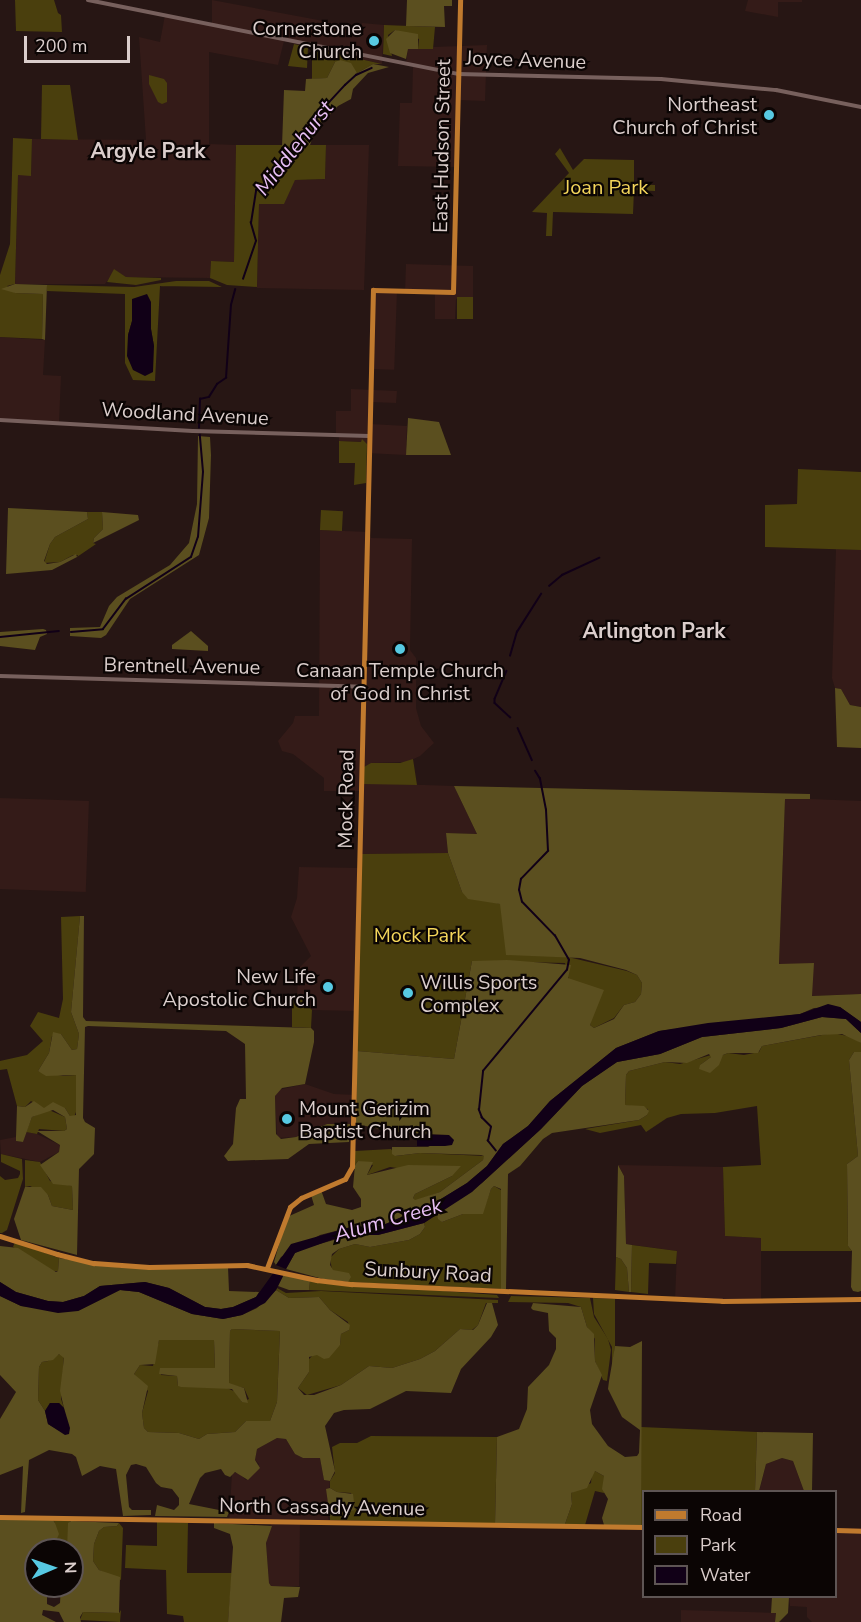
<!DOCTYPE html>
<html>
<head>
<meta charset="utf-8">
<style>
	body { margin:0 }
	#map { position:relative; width:861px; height:1622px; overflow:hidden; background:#271614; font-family:"Nunito Sans",sans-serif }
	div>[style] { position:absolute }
	.built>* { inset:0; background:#341b18; transform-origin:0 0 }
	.green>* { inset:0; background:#4a3f0d; transform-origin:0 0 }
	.forest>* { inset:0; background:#5b4f1f }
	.water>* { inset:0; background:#110017 }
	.stream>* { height:1.5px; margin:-0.75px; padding:0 0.75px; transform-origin:0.75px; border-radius:0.75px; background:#110017 }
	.minor>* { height:4px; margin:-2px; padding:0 2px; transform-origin:2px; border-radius:2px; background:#77605d }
	.major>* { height:4.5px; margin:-2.25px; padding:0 2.25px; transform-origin:2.25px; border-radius:2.25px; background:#c07a2e }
	.dots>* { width:16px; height:16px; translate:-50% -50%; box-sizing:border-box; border:3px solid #0b0504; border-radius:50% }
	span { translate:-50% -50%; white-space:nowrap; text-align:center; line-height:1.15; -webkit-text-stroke:4.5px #0b0504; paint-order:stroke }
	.poi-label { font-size:20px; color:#dbcecc }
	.right { translate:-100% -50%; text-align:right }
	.left { translate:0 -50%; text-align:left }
	.street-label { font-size:20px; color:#dbcecc }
	.park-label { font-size:20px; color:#f4d65b }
	.water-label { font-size:21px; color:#e8bff5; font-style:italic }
	.neighbourhood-label { font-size:21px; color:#dbcecc; font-weight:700 }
	.legend { position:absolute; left:642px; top:1490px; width:195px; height:108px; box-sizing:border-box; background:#0b0504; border:2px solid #5e5554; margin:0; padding:8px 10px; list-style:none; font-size:18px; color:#dbcecc }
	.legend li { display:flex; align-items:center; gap:12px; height:30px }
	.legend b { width:30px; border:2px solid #5e5554 }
	.north { position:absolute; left:24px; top:1538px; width:60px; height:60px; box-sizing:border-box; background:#0b0504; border:2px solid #5e5554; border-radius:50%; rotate:88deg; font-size:16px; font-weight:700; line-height:24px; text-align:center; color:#dbcecc }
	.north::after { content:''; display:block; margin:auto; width:21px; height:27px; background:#57c9e2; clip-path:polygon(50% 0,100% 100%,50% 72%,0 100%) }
	.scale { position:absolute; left:24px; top:36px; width:106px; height:27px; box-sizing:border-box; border:3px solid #dbcecc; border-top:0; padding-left:8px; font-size:18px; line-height:21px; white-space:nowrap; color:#dbcecc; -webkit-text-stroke:4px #0b0504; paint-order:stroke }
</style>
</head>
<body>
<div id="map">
	<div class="built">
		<i style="clip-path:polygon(212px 0,361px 28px,362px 23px,384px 25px,382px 64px,284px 41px,278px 65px,209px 52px,209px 144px,236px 145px,234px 262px,211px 261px,210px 278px,126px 277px,115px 270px,105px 284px,15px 284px,18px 175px,31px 175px,32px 139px,146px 140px,139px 37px,160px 42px,165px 15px,212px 24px)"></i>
		<i style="clip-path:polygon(748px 0,802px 0,802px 2px,778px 2px,778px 17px,745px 11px)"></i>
		<i style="clip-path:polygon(487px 45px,485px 101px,458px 100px,457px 167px,398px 166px,400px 103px,412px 103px,413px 66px,406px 64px,408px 48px)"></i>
		<i style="clip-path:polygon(326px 145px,369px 145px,364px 290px,257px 288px,259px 204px,295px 180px,325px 179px)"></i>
		<i style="clip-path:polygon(406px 264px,473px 266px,473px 297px,456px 299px,455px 319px,435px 319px,435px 292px,405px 292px)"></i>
		<i style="left:372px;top:290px;width:25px;height:79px;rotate:2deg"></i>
		<i style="clip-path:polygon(0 337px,45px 340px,43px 375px,61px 376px,59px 423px,0 420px)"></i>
		<i style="clip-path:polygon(351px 389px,397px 391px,396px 403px,371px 402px,370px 424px,407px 426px,406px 455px,367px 453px,362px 442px,339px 441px,339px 435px,336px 435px,336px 411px,351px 411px)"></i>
		<i style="clip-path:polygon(320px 530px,369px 532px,371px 538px,412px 539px,410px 650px,416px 658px,416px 708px,421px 726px,434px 743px,420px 756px,407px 762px,371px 763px,363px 783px,454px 786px,477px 834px,446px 833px,448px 853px,361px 854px,363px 791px,324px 791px,324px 778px,293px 754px,282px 751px,278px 741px,293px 723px,295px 716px,319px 716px)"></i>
		<i style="clip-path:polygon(836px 549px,861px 550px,861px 707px,850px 705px,841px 689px,835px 688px,832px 678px)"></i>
		<i style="left:0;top:798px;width:89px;height:91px;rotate:2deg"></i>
		<i style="clip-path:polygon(785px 798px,861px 801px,861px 994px,811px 996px,779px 964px)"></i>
		<i style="clip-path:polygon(299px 867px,361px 868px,358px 1011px,312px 1010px,297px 994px,299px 968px,311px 956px,291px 917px,297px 898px)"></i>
		<i style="clip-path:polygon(305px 1084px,334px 1094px,356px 1095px,356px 1124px,327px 1124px,296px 1137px,277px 1138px,275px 1096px,278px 1090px)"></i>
		<i style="clip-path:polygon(26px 1132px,37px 1134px,60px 1145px,59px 1152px,40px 1162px,1px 1154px,0 1140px,16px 1137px,16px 1141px,23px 1142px)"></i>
		<i style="clip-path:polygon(618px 1165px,723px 1167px,725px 1236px,761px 1238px,761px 1301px,675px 1300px,677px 1251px,626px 1244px,624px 1176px)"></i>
		<i style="clip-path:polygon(277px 1438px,286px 1439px,295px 1454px,303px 1458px,320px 1458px,324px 1480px,330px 1481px,327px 1514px,330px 1524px,300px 1524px,299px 1586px,271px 1586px,269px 1583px,266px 1543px,271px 1524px,229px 1524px,232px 1473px,239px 1473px,246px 1480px,259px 1464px,255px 1460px,257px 1449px)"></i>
		<i style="clip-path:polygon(782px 1458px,793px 1461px,804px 1491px,759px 1492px,766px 1464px)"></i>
		<i style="clip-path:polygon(836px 1528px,861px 1528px,861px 1622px,812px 1622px,807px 1617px,807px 1607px,790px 1606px,789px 1597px,836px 1596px)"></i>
		<i style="clip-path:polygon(681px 1610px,776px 1613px,775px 1622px,681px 1622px)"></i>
	</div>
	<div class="green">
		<i style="clip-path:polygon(15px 0,54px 0,58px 13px,61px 15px,62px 32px,16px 31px)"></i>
		<i style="clip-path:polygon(384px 25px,435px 27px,433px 49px,418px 49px,419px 39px,395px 30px,388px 35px,392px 56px,383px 54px)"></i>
		<i style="clip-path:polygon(294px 44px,308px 47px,307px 68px,288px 66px)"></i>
		<i style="clip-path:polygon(312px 48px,382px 64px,373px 64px,357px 73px,335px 62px,327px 78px,312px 79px)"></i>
		<i style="clip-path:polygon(149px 75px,164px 79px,167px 83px,167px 102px,162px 104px,158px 102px,149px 84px)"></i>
		<i style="clip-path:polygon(42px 85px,70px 85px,78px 140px,41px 139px)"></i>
		<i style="clip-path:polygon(13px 138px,32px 139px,31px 176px,18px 175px,15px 284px,7px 286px,15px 293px,43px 294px,42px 339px,0 337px,0 275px,10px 244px)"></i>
		<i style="clip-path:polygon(236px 145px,326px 145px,325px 179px,295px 180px,284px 204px,259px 204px,257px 287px,227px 285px,210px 278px,211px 261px,234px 262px)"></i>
		<i style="clip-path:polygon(560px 148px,573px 170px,584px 159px,634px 160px,634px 184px,655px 185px,655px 191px,634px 190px,633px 214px,553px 212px,552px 236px,546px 236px,547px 213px,532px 212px,569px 173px,555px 154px)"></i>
		<i style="clip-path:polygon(114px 269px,126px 277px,161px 278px,161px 280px,136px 285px,107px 282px)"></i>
		<i style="clip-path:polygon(evenodd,176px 281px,209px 281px,222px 287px,160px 286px,155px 381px,133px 380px,125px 363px,125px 294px,47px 291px,47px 285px,134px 287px,176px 281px,132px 299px,151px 302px,151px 329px,154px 346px,128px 335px,132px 321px,132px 299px)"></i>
		<i style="left:457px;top:297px;width:16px;height:22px"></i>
		<i style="clip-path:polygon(362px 439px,367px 444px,366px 483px,354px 485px,355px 463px,339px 463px,339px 441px,361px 442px)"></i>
		<i style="clip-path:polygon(798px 469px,861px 472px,861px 550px,765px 547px,765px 505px,797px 504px)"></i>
		<i style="left:321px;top:510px;width:22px;height:20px;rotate:3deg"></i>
		<i style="clip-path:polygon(87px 512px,102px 512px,103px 529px,94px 538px,93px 543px,96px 544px,77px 557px,78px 555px,73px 555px,60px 562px,44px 563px,50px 544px,55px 537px,88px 519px)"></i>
		<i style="clip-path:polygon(413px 759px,417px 785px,363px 784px,364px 767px,371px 763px,400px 763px)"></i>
		<i style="clip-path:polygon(448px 853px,462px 892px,500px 904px,568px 957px,627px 971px,637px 975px,642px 983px,641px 994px,635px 1002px,624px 1005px,614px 1018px,594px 1028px,590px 1025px,591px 1020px,568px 977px,565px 963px,472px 961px,454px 1059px,357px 1051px,361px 854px)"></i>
		<i style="clip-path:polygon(80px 916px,71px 1012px,79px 1034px,77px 1049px,72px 1050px,61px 1034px,52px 1036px,49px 1053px,38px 1071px,63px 1076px,76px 1075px,76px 1112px,74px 1117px,70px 1116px,65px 1108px,41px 1108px,31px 1101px,25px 1107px,17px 1106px,7px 1069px,0 1070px,0 1061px,27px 1055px,43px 1041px,30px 1026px,38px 1012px,59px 1018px,63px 999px,61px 917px)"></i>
		<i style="clip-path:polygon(297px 994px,312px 1010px,311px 1028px,292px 1027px,292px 1003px)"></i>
		<i style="clip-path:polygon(833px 1033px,852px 1037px,861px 1043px,861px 1052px,854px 1052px,849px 1060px,858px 1156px,847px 1164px,848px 1246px,852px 1251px,761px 1251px,761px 1238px,725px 1236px,723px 1167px,761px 1165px,757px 1106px,715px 1113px,681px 1114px,667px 1118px,646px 1132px,641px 1125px,600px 1133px,585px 1129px,639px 1120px,647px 1115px,648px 1109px,625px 1105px,626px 1075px,629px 1071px,665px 1062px,680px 1064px,711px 1055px,711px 1057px,700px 1065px,728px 1053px,744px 1055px,759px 1052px,762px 1046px)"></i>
		<i style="clip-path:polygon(49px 1110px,65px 1117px,67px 1129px,64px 1131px,39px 1129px,37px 1134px,26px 1132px,32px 1117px)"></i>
		<i style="clip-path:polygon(391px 1149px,396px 1156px,420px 1153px,485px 1156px,483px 1160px,440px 1192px,415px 1201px,413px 1198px,415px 1194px,452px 1176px,390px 1167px,367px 1175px,373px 1165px,358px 1161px,355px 1165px,355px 1151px)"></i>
		<i style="clip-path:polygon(1px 1154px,22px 1159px,23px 1179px,7px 1230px,2px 1233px,0 1233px,0 1176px,5px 1180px,18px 1178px,20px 1174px,20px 1171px,1px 1162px)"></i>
		<i style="clip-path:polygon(25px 1160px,40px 1162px,50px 1181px,72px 1186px,73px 1210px,52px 1206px,48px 1195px,30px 1186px,25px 1187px)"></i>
		<i style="clip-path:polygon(494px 1186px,501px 1190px,501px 1289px,348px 1282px,332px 1270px,330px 1258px,339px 1249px,355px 1244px,370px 1247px,409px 1240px,420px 1234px,425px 1227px,424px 1223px,437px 1214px,442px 1222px,463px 1214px,482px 1214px,491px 1189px)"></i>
		<i style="clip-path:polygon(15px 1242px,59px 1258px,58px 1271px,53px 1271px,13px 1247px)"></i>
		<i style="clip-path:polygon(632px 1245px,677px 1251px,676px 1264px,649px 1263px,648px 1294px,631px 1292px)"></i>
		<i style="clip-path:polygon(616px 1257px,621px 1259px,627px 1268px,629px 1292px,615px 1290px)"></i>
		<i style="clip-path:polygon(310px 1281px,497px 1295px,499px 1298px,309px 1290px)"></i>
		<i style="clip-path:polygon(277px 1288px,286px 1293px,321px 1291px,498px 1300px,498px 1303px,486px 1303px,478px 1325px,472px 1330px,460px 1329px,435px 1351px,420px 1359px,392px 1368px,369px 1366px,341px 1385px,307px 1395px,298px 1388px,309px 1372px,308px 1360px,313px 1355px,340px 1345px,341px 1334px,349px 1330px,348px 1322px,330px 1310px,319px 1297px,289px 1298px,276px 1290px)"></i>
		<i style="clip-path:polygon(511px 1296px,590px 1298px,594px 1317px,608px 1339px,611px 1350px,607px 1381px,603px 1380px,595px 1361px,595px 1339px,587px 1327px,581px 1307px,568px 1303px,508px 1302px)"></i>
		<i style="clip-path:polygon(593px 1298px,615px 1299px,615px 1346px,613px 1366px,612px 1371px,612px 1347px,594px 1314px)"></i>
		<i style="clip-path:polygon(232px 1329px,280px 1331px,277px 1402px,270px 1421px,246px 1421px,235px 1432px,207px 1434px,199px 1439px,179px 1433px,148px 1432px,144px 1428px,142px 1413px,148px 1391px,134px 1374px,140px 1365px,153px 1366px,159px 1340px,214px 1340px,215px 1368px,160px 1368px,161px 1375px,177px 1376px,178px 1386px,227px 1388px,236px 1392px,242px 1402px,249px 1399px,244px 1388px,229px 1384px,230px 1331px)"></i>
		<i style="clip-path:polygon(59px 1354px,64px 1356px,61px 1399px,64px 1408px,59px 1403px,50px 1403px,45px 1411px,38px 1400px,39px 1367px,42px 1362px,48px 1361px)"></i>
		<i style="clip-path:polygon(641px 1427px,757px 1432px,755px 1491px,644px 1492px,643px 1525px,641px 1525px)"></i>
		<i style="clip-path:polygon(371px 1436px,497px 1437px,495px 1524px,330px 1520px,330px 1517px,354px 1510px,355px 1507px,351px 1493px,337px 1492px,330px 1488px,330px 1481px,335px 1473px,332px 1447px,340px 1443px,357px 1443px)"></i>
		<i style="clip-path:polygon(595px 1471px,604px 1476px,604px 1493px,595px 1491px,585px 1525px,565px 1524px,572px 1504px,571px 1493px,591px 1483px,592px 1472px)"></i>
		<i style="clip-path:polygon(53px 1520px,70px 1521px,67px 1550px,48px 1550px,55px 1523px)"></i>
		<i style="clip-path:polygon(157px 1522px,188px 1523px,187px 1573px,232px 1573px,228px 1622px,184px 1622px,183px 1616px,167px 1614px,166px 1570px,125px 1568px,126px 1545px,157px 1546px)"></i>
		<i style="clip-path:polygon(119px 1523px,123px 1528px,121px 1580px,99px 1570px,93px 1561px,94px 1544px,99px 1531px,104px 1527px,117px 1526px)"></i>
		<i style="clip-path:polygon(121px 1610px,120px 1622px,80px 1620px,83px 1612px,119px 1613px)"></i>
	</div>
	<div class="forest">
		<i style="clip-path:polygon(407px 0,452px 0,452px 6px,444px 6px,445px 27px,406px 26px)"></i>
		<i style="clip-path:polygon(395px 30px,418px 34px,418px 49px,408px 49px,406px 59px,390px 53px,386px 39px)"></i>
		<i style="clip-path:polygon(340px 60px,351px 63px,357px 73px,373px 64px,389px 67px,368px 73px,353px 89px,351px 99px,338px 106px,315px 130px,310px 145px,282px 146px,284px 90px,305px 91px,306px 79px,327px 78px,335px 62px)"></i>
		<i style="clip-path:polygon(15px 284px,47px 285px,45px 340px,42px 339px,43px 294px,15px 293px,1px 289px)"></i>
		<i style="clip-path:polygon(408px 418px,439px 422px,451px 455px,406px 455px)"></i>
		<i style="clip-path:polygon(198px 436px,210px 437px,211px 455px,209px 518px,199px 555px,130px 599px,106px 635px,101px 638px,70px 636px,70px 628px,100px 627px,109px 606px,117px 597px,170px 565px,189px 543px,197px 504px)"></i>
		<i style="clip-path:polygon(8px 508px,87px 512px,88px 519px,55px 537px,50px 544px,44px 561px,47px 564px,60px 562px,76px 554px,77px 557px,52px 570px,6px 574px)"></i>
		<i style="clip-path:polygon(102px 512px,138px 515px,139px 520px,93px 543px,94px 538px,103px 529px)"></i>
		<i style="clip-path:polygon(43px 629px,46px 630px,47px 634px,40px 637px,35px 650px,0 646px,0 632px)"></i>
		<i style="clip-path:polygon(191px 631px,208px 646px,208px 651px,172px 649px,172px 645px)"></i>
		<i style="clip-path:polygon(835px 688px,841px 689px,850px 705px,861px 707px,861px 748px,837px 747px)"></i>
		<i style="clip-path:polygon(454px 786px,810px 794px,810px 799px,785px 799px,779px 964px,814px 963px,812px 996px,861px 994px,861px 1022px,840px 1007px,814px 1008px,800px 1014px,659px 1031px,616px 1048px,550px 1101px,528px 1126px,503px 1144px,487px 1166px,467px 1183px,436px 1202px,381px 1226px,351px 1227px,320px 1235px,281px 1257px,276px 1265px,274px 1262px,287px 1217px,314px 1205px,311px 1195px,321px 1190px,326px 1204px,352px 1210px,361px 1207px,361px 1199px,353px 1187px,355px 1165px,358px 1161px,373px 1162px,367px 1175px,408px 1165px,461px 1166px,452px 1176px,415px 1194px,413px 1198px,415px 1200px,440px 1192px,483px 1160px,484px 1156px,481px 1155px,420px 1153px,395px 1156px,392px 1154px,392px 1147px,428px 1147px,449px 1135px,395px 1132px,356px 1124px,357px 1051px,454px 1059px,472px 961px,507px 960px,571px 965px,568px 978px,604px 990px,590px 1025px,594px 1028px,614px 1019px,624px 1005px,635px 1002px,641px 994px,642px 983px,637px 975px,626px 970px,580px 958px,506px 955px,500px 904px,468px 899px,462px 892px,448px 853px,446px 833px,477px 834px)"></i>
		<i style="clip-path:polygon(80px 916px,84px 916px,83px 1017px,86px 1021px,311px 1028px,314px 1031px,314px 1042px,305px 1084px,282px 1088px,275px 1096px,276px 1134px,281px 1139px,296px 1137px,327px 1124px,350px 1124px,349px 1142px,309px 1144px,288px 1159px,228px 1161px,224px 1156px,233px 1144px,236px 1108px,240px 1099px,246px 1099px,245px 1044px,226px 1031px,88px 1026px,85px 1027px,83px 1118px,85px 1122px,95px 1128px,94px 1154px,79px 1169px,77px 1255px,21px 1240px,14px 1219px,25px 1187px,41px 1187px,48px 1195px,52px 1206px,73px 1210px,72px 1186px,53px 1184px,40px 1165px,59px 1152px,60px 1145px,37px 1131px,64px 1131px,67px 1129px,65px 1117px,53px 1110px,32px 1117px,23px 1142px,16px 1141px,16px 1137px,17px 1106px,25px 1107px,34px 1101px,44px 1108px,53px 1102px,65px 1108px,70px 1116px,76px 1115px,76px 1075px,46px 1076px,38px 1071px,49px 1053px,53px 1032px,61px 1034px,72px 1050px,77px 1049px,79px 1034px,71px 1012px)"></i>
		<i style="clip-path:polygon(822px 1017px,846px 1019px,861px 1033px,861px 1043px,842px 1034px,821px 1035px,762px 1046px,758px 1053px,728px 1053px,723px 1055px,719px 1065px,710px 1073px,699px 1069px,700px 1065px,711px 1057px,709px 1054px,687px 1063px,665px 1062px,629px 1071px,626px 1075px,625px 1105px,644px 1106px,649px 1111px,647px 1115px,639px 1120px,552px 1133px,543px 1139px,520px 1166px,508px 1174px,506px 1289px,501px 1289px,501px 1189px,494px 1186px,491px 1189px,483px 1214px,463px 1214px,442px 1222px,438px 1219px,437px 1214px,482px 1183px,541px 1129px,582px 1086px,617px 1062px,660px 1054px,702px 1037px,781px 1028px)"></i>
		<i style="clip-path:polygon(854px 1052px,861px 1052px,861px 1291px,858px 1292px,853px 1291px,851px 1287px,852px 1251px,848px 1246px,847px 1164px,858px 1156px,849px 1060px)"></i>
		<i style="clip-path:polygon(618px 1165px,624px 1176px,626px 1244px,632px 1245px,631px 1292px,629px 1292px,627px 1268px,621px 1259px,616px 1257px)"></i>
		<i style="clip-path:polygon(424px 1223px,425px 1227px,420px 1234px,409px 1240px,370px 1247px,355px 1244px,339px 1249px,332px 1254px,330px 1265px,333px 1270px,349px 1273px,351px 1277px,348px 1282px,323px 1279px,286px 1269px,295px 1253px,305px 1248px,352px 1235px,378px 1235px)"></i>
		<i style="clip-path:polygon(0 1246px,18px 1248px,56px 1272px,58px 1271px,59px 1258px,123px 1268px,228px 1267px,229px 1291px,259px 1292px,256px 1297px,233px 1307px,221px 1309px,205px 1307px,169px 1288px,145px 1282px,100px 1286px,84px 1296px,63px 1302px,48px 1301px,16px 1292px,0 1282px)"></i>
		<i style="clip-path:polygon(284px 1274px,310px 1281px,309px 1290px,289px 1290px,278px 1286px)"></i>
		<i style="clip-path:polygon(evenodd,120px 1290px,139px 1292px,192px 1314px,223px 1319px,242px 1315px,257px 1308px,276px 1290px,289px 1298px,319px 1297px,330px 1310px,350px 1325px,349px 1330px,341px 1334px,340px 1345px,329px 1358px,324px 1359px,317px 1355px,309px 1357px,309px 1372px,298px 1388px,304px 1395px,314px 1395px,341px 1385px,369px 1366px,392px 1368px,420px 1359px,435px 1351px,460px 1329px,473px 1330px,478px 1325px,487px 1303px,492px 1303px,498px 1325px,491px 1337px,461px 1369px,451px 1393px,406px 1391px,370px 1409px,344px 1410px,334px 1413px,325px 1426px,335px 1471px,330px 1481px,324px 1480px,320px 1458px,303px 1458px,295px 1454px,286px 1439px,277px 1438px,257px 1449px,255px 1460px,260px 1468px,248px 1480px,235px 1472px,230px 1477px,225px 1475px,221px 1469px,205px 1473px,200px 1478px,189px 1504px,229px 1512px,227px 1517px,155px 1516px,157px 1505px,174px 1510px,179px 1505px,179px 1498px,172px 1489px,161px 1487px,156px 1483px,146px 1467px,136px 1464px,131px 1465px,126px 1475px,129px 1507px,132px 1510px,151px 1510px,151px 1515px,123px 1516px,116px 1469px,100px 1466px,82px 1476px,76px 1457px,72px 1454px,49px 1450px,29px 1460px,25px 1512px,21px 1513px,23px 1466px,0 1475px,0 1419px,16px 1392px,0 1375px,0 1296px,21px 1306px,78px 1311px,120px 1290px,232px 1329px,280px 1331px,277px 1402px,270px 1421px,246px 1421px,235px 1432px,207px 1434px,199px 1439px,179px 1433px,148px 1432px,144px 1428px,142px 1413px,148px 1386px,134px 1374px,140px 1365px,155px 1364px,159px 1340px,214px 1340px,215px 1368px,160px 1368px,159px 1374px,177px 1376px,178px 1386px,181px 1387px,232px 1389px,242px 1402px,248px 1403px,244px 1388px,229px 1383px,230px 1331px,232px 1329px,120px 1290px,59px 1354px,64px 1358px,60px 1391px,64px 1408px,65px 1434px,48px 1424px,45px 1411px,38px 1400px,39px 1367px,42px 1362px,53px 1360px,59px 1354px)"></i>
		<i style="clip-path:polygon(533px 1303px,581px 1307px,587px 1327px,594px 1334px,595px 1361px,602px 1375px,590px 1410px,592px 1424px,608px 1446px,625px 1457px,637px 1456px,639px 1453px,640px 1430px,622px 1417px,608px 1389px,609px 1381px,615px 1346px,630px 1347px,642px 1341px,641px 1525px,604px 1525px,602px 1518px,608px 1499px,602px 1489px,604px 1476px,595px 1471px,587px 1488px,571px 1493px,572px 1504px,565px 1524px,495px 1524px,497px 1437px,519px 1429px,527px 1409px,528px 1387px,549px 1365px,556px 1349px,556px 1338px,549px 1331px,548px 1313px,533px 1310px,531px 1308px)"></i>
		<i style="clip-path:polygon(757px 1432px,813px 1433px,812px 1491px,804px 1491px,793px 1461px,782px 1458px,766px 1464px,759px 1491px,755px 1491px)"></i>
		<i style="clip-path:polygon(330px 1488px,337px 1492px,353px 1494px,355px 1510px,330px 1517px,326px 1489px)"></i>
		<i style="clip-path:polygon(0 1520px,53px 1520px,55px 1523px,59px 1534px,56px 1541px,50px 1544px,48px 1550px,36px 1550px,36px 1586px,47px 1586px,47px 1604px,54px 1607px,60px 1603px,61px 1586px,72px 1586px,72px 1550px,67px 1550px,68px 1523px,71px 1521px,119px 1523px,117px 1526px,104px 1527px,99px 1531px,94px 1544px,93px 1561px,99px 1570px,120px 1577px,119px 1613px,83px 1612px,80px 1617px,81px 1622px,64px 1622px,59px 1612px,43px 1610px,42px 1615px,56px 1622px,0 1622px)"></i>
		<i style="clip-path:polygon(214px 1523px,272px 1526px,266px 1543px,269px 1583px,271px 1586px,300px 1587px,298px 1597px,284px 1598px,281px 1622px,228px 1622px,233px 1547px,230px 1534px,214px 1528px)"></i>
		<i style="clip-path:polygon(772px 1597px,789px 1597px,788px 1613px,779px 1622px,775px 1622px,776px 1613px,771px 1613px)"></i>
	</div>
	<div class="water">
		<i style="clip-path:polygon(147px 294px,151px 302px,151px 329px,154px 346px,153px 372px,145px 376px,133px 370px,127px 356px,128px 335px,132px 321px,132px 299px)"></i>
		<i style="clip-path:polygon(828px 1004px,840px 1007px,861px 1022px,861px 1033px,846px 1019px,822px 1017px,781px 1028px,702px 1037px,660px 1054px,617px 1062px,582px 1086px,541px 1129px,472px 1192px,424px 1223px,378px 1235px,352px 1235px,334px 1239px,295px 1253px,286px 1269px,276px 1265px,291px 1244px,351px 1227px,381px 1226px,436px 1202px,467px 1183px,487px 1166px,503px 1144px,528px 1126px,550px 1101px,616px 1048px,659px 1031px,708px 1023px,800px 1014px)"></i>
		<i style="clip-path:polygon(423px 1135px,449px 1135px,454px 1140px,452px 1145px,445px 1146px,417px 1146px,417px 1137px)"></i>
		<i style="clip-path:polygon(274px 1272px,284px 1274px,276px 1290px,265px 1303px,242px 1315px,223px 1319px,192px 1314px,139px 1292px,120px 1290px,78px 1311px,58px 1313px,21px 1306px,0 1296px,0 1282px,16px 1292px,48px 1301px,63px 1302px,84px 1296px,100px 1286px,145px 1282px,169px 1288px,205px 1307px,221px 1309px,233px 1307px,256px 1297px)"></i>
		<i style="clip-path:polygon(50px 1403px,59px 1403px,64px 1408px,70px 1428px,69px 1434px,65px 1435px,48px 1424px,45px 1411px)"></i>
	</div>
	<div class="stream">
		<i style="left:243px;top:279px;width:40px;rotate:-71.1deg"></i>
		<i style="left:256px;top:241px;width:19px;rotate:-106deg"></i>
		<i style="left:251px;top:223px;width:33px;rotate:-81deg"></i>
		<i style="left:256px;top:190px;width:14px;rotate:-21deg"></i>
		<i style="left:269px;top:185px;width:13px;rotate:-63deg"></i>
		<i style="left:275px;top:173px;width:29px;rotate:-44deg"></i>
		<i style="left:296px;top:153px;width:32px;rotate:-66deg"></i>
		<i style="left:309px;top:124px;width:53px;rotate:-47.3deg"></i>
		<i style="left:345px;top:85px;width:15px;rotate:-42deg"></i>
		<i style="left:356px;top:75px;width:17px;rotate:-24deg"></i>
		<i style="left:199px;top:428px;width:29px;rotate:-88deg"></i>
		<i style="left:200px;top:399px;width:9px;rotate:-13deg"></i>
		<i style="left:209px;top:397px;width:15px;rotate:-58deg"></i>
		<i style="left:217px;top:384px;width:11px;rotate:-34deg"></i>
		<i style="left:226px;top:378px;width:73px;rotate:-86.1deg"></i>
		<i style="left:231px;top:305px;width:16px;rotate:-75deg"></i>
		<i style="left:549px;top:586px;width:17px;rotate:-40deg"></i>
		<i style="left:562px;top:575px;width:41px;rotate:-24.7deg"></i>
		<i style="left:71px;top:632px;width:32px;rotate:-5deg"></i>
		<i style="left:103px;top:629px;width:38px;rotate:-53deg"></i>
		<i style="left:126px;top:599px;width:77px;rotate:-32.9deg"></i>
		<i style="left:191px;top:557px;width:21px;rotate:-71deg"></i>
		<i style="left:198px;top:537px;width:65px;rotate:-85.6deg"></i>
		<i style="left:203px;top:472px;width:37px;rotate:-95deg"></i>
		<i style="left:0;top:637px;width:59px;rotate:-5.8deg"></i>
		<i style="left:510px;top:656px;width:25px;rotate:-74deg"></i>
		<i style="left:517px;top:632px;width:45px;rotate:-57.7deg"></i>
		<i style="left:507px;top:671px;width:30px;rotate:113deg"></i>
		<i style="left:495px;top:699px;width:4px;rotate:90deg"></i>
		<i style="left:495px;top:703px;width:21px;rotate:43deg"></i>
		<i style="left:518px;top:728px;width:35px;rotate:66deg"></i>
		<i style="left:496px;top:1151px;width:13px;rotate:-129deg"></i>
		<i style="left:488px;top:1141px;width:14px;rotate:-78deg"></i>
		<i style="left:491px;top:1127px;width:13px;rotate:-135deg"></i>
		<i style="left:482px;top:1118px;width:9px;rotate:-111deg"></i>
		<i style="left:479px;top:1110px;width:39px;rotate:-84deg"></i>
		<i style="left:483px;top:1071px;width:131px;rotate:-50.3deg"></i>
		<i style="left:567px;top:970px;width:10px;rotate:-79deg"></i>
		<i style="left:569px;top:960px;width:28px;rotate:-120deg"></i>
		<i style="left:555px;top:936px;width:47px;rotate:-134.1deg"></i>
		<i style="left:522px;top:902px;width:12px;rotate:-104deg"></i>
		<i style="left:519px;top:890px;width:11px;rotate:-80deg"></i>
		<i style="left:521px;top:879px;width:39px;rotate:-46deg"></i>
		<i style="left:548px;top:851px;width:41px;rotate:-92.8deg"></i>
		<i style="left:546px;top:810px;width:32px;rotate:-101deg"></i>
		<i style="left:540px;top:779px;width:9px;rotate:-122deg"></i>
	</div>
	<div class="minor">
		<i style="left:88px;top:0;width:377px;rotate:11.3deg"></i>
		<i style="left:458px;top:74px;width:203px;rotate:1.4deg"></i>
		<i style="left:661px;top:79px;width:116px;rotate:5.5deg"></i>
		<i style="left:776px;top:90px;width:87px;rotate:11.3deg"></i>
		<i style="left:0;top:420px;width:193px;rotate:3.3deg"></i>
		<i style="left:193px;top:431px;width:176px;rotate:1.6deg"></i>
		<i style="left:0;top:676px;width:363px;rotate:1.7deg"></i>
	</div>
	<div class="major">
		<i style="left:0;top:1236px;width:60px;rotate:17.5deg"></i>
		<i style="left:57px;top:1254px;width:38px;rotate:14deg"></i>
		<i style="left:94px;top:1263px;width:55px;rotate:4.2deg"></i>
		<i style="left:149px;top:1267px;width:98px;rotate:-1.2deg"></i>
		<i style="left:247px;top:1265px;width:72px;rotate:12.1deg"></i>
		<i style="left:317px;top:1280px;width:35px;rotate:7deg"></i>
		<i style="left:352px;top:1284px;width:370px;rotate:2.6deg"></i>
		<i style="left:722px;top:1301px;width:139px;rotate:-0.8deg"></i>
		<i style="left:267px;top:1268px;width:65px;rotate:-69.3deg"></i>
		<i style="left:290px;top:1207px;width:14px;rotate:-39deg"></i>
		<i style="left:301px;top:1198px;width:48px;rotate:-23.4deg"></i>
		<i style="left:345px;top:1179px;width:14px;rotate:-60deg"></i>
		<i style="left:352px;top:1167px;width:877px;rotate:-88.63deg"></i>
		<i style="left:373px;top:290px;width:80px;rotate:1.4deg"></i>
		<i style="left:453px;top:292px;width:292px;rotate:-88.6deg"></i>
		<i style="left:0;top:1517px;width:644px;rotate:0.89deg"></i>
		<i style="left:836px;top:1530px;width:25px;rotate:2deg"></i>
	</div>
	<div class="dots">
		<i style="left:374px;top:41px;background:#57c9e2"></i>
		<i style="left:769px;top:115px;background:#57c9e2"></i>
		<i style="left:400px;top:649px;background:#57c9e2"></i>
		<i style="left:328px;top:987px;background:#57c9e2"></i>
		<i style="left:408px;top:993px;background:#57c9e2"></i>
		<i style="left:287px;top:1119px;background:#57c9e2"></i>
	</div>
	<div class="poi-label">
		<span class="right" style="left:362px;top:40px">Cornerstone<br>Church</span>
		<span class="right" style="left:757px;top:116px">Northeast<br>Church of Christ</span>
		<span style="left:400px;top:682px">Canaan Temple Church<br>of God in Christ</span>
		<span class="right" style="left:316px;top:988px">New Life<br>Apostolic Church</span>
		<span class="left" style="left:420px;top:994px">Willis Sports<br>Complex</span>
		<span class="left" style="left:299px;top:1120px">Mount Gerizim<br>Baptist Church</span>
	</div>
	<div class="street-label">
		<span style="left:526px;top:60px;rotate:2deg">Joyce Avenue</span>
		<span style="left:442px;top:146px;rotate:-89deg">East Hudson Street</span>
		<span style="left:185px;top:414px;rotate:3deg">Woodland Avenue</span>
		<span style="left:182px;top:666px;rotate:1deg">Brentnell Avenue</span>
		<span style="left:346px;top:799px;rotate:-89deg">Mock Road</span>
		<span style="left:428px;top:1272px;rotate:3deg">Sunbury Road</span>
		<span style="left:322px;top:1507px;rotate:1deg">North Cassady Avenue</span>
	</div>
	<div class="park-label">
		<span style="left:606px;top:187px">Joan Park</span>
		<span style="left:420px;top:935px">Mock Park</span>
	</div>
	<div class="water-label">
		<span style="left:294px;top:148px;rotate:-52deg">Middlehurst</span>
		<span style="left:388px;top:1220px;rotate:-16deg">Alum Creek</span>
	</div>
	<div class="neighbourhood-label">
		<span style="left:148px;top:151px">Argyle Park</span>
		<span style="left:654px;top:631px">Arlington Park</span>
	</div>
	<ul class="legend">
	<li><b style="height:8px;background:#c07a2e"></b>Road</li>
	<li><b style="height:16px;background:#4a3f0d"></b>Park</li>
	<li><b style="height:16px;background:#110017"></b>Water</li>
	</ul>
	<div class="north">N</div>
	<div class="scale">200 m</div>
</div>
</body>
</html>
